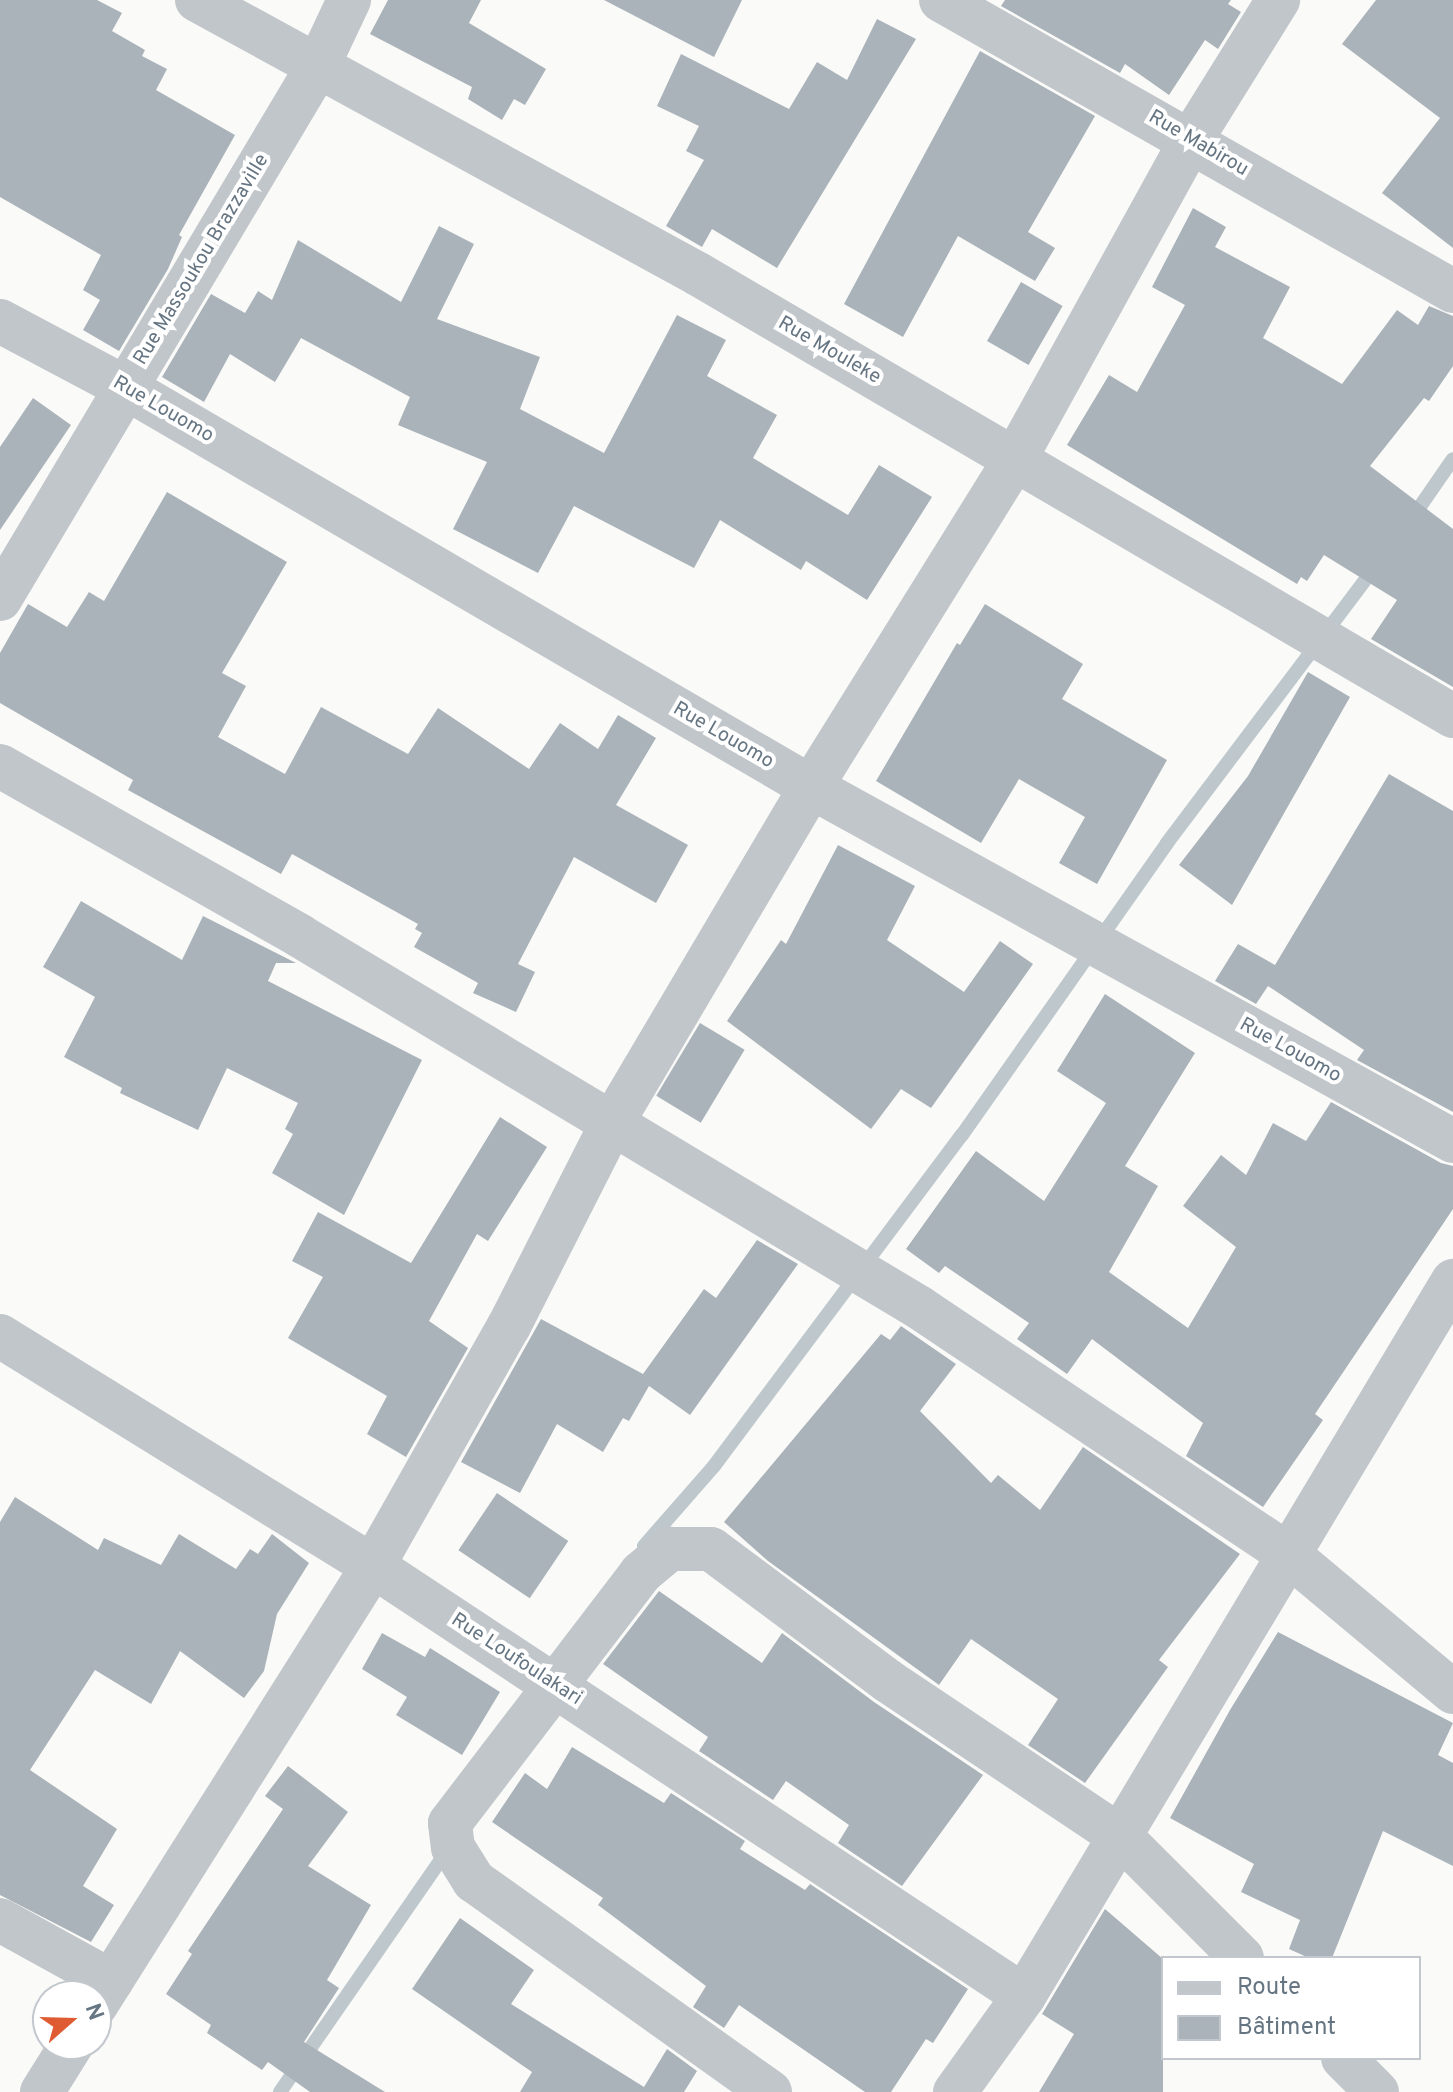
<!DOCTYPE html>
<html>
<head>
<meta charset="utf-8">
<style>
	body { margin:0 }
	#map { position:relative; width:1453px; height:2092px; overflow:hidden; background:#fafaf8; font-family:Overpass,sans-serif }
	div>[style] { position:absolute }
	.stream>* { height:14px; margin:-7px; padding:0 7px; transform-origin:7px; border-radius:7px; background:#bdc7cc }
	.building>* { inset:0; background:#aab3b9; transform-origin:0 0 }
	.minor>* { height:44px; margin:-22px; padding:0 22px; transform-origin:22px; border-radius:22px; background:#c1c6ca }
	span { translate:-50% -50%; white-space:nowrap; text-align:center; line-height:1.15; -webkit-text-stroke:8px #fff; paint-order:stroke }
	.street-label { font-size:20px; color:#667582 }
	.legend { position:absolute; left:1161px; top:1956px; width:260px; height:104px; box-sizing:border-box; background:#fff; border:2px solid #c2c8cd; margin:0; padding:10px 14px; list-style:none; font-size:24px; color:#667582 }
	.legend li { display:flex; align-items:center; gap:16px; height:40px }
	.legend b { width:40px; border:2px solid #c2c8cd }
	.north { position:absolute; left:32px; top:1980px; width:80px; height:80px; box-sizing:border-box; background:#fff; border:2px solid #c2c8cd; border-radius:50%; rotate:70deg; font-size:22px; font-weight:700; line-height:32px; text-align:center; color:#667582 }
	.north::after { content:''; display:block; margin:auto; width:28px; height:36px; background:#df5c32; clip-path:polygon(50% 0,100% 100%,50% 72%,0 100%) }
</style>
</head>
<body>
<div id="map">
	<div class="stream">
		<i style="left:1410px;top:521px;width:75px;rotate:-55.3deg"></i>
		<i style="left:644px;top:1546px;width:106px;rotate:-48.8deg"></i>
		<i style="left:714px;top:1466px;width:414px;rotate:-53.2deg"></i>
		<i style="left:962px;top:1135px;width:357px;rotate:-54.9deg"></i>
		<i style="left:1167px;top:843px;width:347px;rotate:-53deg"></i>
		<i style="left:280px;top:2092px;width:293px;rotate:-55.3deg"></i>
	</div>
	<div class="building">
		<i style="clip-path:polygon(0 0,97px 0,122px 13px,112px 31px,145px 50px,142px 56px,167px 69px,156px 90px,235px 135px,179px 235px,182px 237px,168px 269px,119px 351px,83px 330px,100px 300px,83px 290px,101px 255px,0 197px)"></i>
		<i style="clip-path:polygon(388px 0,481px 0,469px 23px,546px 69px,525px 105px,514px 99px,502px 120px,468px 99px,472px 87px,370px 34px)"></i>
		<i style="clip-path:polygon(604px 0,742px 0,714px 57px)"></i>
		<i style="clip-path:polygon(1005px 0,1231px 0,1228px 4px,1241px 12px,1218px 49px,1205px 40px,1169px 95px,1125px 64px,1120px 73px,1001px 6px)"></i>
		<i style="clip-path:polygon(1376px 0,1453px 0,1453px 248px,1382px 193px,1440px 118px,1342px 44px)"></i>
		<i style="clip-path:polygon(877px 19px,916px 39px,777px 268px,712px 229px,702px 247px,666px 226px,704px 160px,686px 151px,699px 126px,657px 106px,681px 54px,789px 109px,817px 62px,847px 80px)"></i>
		<i style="clip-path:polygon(980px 51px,1095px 116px,1028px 232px,1055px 248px,1035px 281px,958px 236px,903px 337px,844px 304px)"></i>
		<i style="clip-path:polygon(1193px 208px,1226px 227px,1215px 247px,1290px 287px,1263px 338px,1342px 384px,1397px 310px,1418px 325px,1429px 306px,1453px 316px,1453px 366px,1429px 401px,1424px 398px,1370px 466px,1453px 529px,1453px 687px,1371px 639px,1397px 600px,1324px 555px,1307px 581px,1301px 577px,1297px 584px,1067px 445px,1109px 375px,1137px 392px,1185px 305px,1152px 287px)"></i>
		<i style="clip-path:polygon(439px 226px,474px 244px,437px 319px,540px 357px,520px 409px,604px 453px,677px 315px,726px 340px,707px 376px,777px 415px,753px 458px,848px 515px,879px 465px,932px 497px,867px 600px,806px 561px,801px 570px,720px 520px,694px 568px,574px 506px,538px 573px,453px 529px,487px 462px,398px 425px,410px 397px,301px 338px,275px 382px,230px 354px,204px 402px,162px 377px,211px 294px,245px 313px,258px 291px,272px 300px,298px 240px,401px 302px)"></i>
		<i style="left:1021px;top:282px;width:48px;height:68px;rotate:30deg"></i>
		<i style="clip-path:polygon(33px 398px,71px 425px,0 530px,0 447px)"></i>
		<i style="clip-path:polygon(167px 492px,287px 562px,222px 673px,246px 686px,218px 737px,285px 774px,321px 707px,408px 754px,438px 708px,529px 769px,560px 723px,598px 749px,618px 715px,656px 738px,616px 805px,688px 845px,656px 903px,574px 857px,518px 964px,535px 972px,516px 1012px,473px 993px,478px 983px,414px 947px,422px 933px,415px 929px,418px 924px,292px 854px,281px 874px,128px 790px,133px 780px,0 703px,0 653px,28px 604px,67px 627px,89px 592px,104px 601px)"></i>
		<i style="clip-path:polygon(985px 604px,1083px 664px,1062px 699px,1167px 760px,1097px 884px,1059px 863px,1085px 817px,1019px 779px,981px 843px,876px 781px,957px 643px,960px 645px)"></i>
		<i style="clip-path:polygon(1308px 672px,1350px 697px,1232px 905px,1179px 865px,1248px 776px)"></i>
		<i style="clip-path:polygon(1389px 774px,1453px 811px,1453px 1112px,1357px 1060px,1364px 1050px,1268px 986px,1256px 1004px,1215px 981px,1238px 944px,1275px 965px)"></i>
		<i style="clip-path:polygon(838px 845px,915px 886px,887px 940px,964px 992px,1000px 941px,1033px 964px,931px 1108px,901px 1089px,871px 1129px,727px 1021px,781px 940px,786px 944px)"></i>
		<i style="clip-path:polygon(81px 901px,182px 960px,203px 916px,296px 963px,276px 963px,268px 981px,422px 1060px,344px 1215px,272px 1173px,293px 1134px,285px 1129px,298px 1103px,227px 1068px,198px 1130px,120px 1093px,122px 1088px,64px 1057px,95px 997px,43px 967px)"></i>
		<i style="clip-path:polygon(1105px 994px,1195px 1053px,1125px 1166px,1158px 1186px,1109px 1272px,1188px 1328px,1236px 1247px,1183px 1206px,1221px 1155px,1246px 1175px,1273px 1123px,1306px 1141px,1331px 1102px,1441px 1163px,1453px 1166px,1453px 1209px,1315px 1414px,1323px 1420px,1263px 1507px,1186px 1456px,1203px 1423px,1092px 1339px,1067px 1374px,1017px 1339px,1029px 1323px,945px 1266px,939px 1273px,906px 1249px,976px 1151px,1044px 1201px,1106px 1103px,1057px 1071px)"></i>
		<i style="left:700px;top:1023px;width:52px;height:85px;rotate:31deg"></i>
		<i style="clip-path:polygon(500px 1117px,547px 1147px,488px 1241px,477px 1234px,429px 1321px,468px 1348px,406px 1457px,367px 1434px,387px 1396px,288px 1338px,323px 1277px,292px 1261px,318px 1212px,411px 1263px)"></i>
		<i style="clip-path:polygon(757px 1240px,798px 1264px,690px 1415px,649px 1386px,629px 1421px,623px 1418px,603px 1452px,557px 1424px,520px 1493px,461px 1462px,541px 1319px,643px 1374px,704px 1289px,716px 1298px)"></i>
		<i style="clip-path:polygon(901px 1326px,956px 1364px,920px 1411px,991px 1483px,998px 1475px,1040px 1510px,1083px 1447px,1240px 1554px,1159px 1660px,1168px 1667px,1085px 1783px,1028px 1745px,1058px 1699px,971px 1639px,939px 1685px,768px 1561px,724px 1522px,881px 1334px,890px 1340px)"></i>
		<i style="left:497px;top:1493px;width:86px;height:69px;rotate:34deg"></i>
		<i style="clip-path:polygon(15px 1497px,98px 1550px,104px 1538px,161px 1565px,179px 1534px,236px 1569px,250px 1549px,258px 1554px,272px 1534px,309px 1563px,277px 1614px,264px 1671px,244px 1698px,180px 1651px,151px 1704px,95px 1670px,30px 1770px,117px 1829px,83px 1886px,114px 1905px,91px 1942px,0 1895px,0 1522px)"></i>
		<i style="clip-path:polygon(659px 1591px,762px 1663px,782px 1633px,874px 1702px,983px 1775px,902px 1886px,838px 1843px,849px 1825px,786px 1781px,773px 1800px,699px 1751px,708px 1737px,603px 1664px)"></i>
		<i style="clip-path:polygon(1278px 1632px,1453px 1723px,1438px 1755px,1453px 1763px,1453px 1866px,1383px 1831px,1332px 1958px,1309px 1958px,1289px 1949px,1300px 1920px,1241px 1892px,1254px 1864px,1170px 1818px,1230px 1710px)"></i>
		<i style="clip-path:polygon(382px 1633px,425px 1657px,430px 1648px,500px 1692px,462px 1755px,396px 1715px,407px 1697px,362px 1669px)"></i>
		<i style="clip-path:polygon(572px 1747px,664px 1803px,671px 1793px,745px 1841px,740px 1849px,805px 1890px,810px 1884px,968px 1989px,933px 2043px,926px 2039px,891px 2092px,865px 2092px,739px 2005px,724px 2028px,693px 2007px,706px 1986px,598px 1905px,603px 1898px,492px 1822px,525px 1773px,547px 1789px)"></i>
		<i style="clip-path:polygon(288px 1766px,348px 1812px,308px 1866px,371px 1905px,327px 1980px,339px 1988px,304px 2042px,385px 2092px,310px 2092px,268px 2062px,262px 2070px,207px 2033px,211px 2025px,166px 1994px,192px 1954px,188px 1951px,283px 1809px,265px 1796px)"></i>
		<i style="clip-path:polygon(1105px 1909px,1163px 1959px,1163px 2092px,1039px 2092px,1074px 2034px,1042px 2014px)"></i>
		<i style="clip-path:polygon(460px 1918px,534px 1970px,511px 2004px,644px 2087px,667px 2049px,697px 2071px,684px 2092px,520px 2092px,532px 2072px,412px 1989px)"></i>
	</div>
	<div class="minor">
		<i style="left:197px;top:0;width:571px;rotate:28.67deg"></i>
		<i style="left:698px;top:274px;width:875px;rotate:30.35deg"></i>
		<i style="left:941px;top:0;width:589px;rotate:29.61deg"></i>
		<i style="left:0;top:321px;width:143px;rotate:28deg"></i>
		<i style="left:126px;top:388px;width:793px;rotate:30.22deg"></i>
		<i style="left:811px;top:787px;width:733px;rotate:28.87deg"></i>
		<i style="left:0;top:599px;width:621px;rotate:-59.18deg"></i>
		<i style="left:318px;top:66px;width:73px;rotate:-64.8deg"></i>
		<i style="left:0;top:766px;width:345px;rotate:29.5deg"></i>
		<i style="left:300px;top:936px;width:723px;rotate:30.96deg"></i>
		<i style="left:920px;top:1308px;width:443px;rotate:33.8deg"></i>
		<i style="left:1288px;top:1554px;width:215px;rotate:39.9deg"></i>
		<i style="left:0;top:1336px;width:438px;rotate:31.7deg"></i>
		<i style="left:373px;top:1566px;width:780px;rotate:33.45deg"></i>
		<i style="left:0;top:1920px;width:127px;rotate:28.8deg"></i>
		<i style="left:96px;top:2005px;width:519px;rotate:-57.75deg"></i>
		<i style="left:373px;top:1566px;width:276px;rotate:-60.5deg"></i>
		<i style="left:509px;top:1326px;width:225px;rotate:-63.1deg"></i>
		<i style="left:611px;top:1125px;width:393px;rotate:-59.4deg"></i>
		<i style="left:811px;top:787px;width:386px;rotate:-58.1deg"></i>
		<i style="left:1015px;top:459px;width:364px;rotate:-61.1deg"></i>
		<i style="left:1191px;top:140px;width:165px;rotate:-58.1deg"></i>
		<i style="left:1343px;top:2058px;width:48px;rotate:45deg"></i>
		<i style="left:42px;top:2092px;width:57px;rotate:-58deg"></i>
		<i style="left:770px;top:2092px;width:364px;rotate:-144.5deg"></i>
		<i style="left:474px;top:1881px;width:39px;rotate:-122deg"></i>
		<i style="left:453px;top:1848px;width:25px;rotate:-97deg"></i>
		<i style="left:450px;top:1823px;width:315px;rotate:-52.6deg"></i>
		<i style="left:641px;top:1573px;width:38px;rotate:-40deg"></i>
		<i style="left:670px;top:1549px;width:41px"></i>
		<i style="left:711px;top:1549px;width:221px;rotate:36.7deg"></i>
		<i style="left:888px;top:1681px;width:280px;rotate:33.8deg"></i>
		<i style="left:1121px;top:1837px;width:171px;rotate:45deg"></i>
		<i style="left:955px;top:2092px;width:118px;rotate:-54.3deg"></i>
		<i style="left:1024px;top:1996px;width:834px;rotate:-59.04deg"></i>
	</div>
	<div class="street-label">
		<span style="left:1198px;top:144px;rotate:30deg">Rue Mabirou</span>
		<span style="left:202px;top:260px;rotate:-59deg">Rue Massoukou Brazzaville</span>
		<span style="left:829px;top:351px;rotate:30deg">Rue Mouleke</span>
		<span style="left:163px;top:410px;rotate:30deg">Rue Louomo</span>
		<span style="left:723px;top:736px;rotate:30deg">Rue Louomo</span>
		<span style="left:1290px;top:1051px;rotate:29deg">Rue Louomo</span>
		<span style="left:516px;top:1660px;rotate:33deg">Rue Loufoulakari</span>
	</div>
	<ul class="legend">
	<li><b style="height:10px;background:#c1c6ca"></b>Route</li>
	<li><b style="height:22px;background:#aab3b9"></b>Bâtiment</li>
	</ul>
	<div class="north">N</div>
</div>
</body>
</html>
